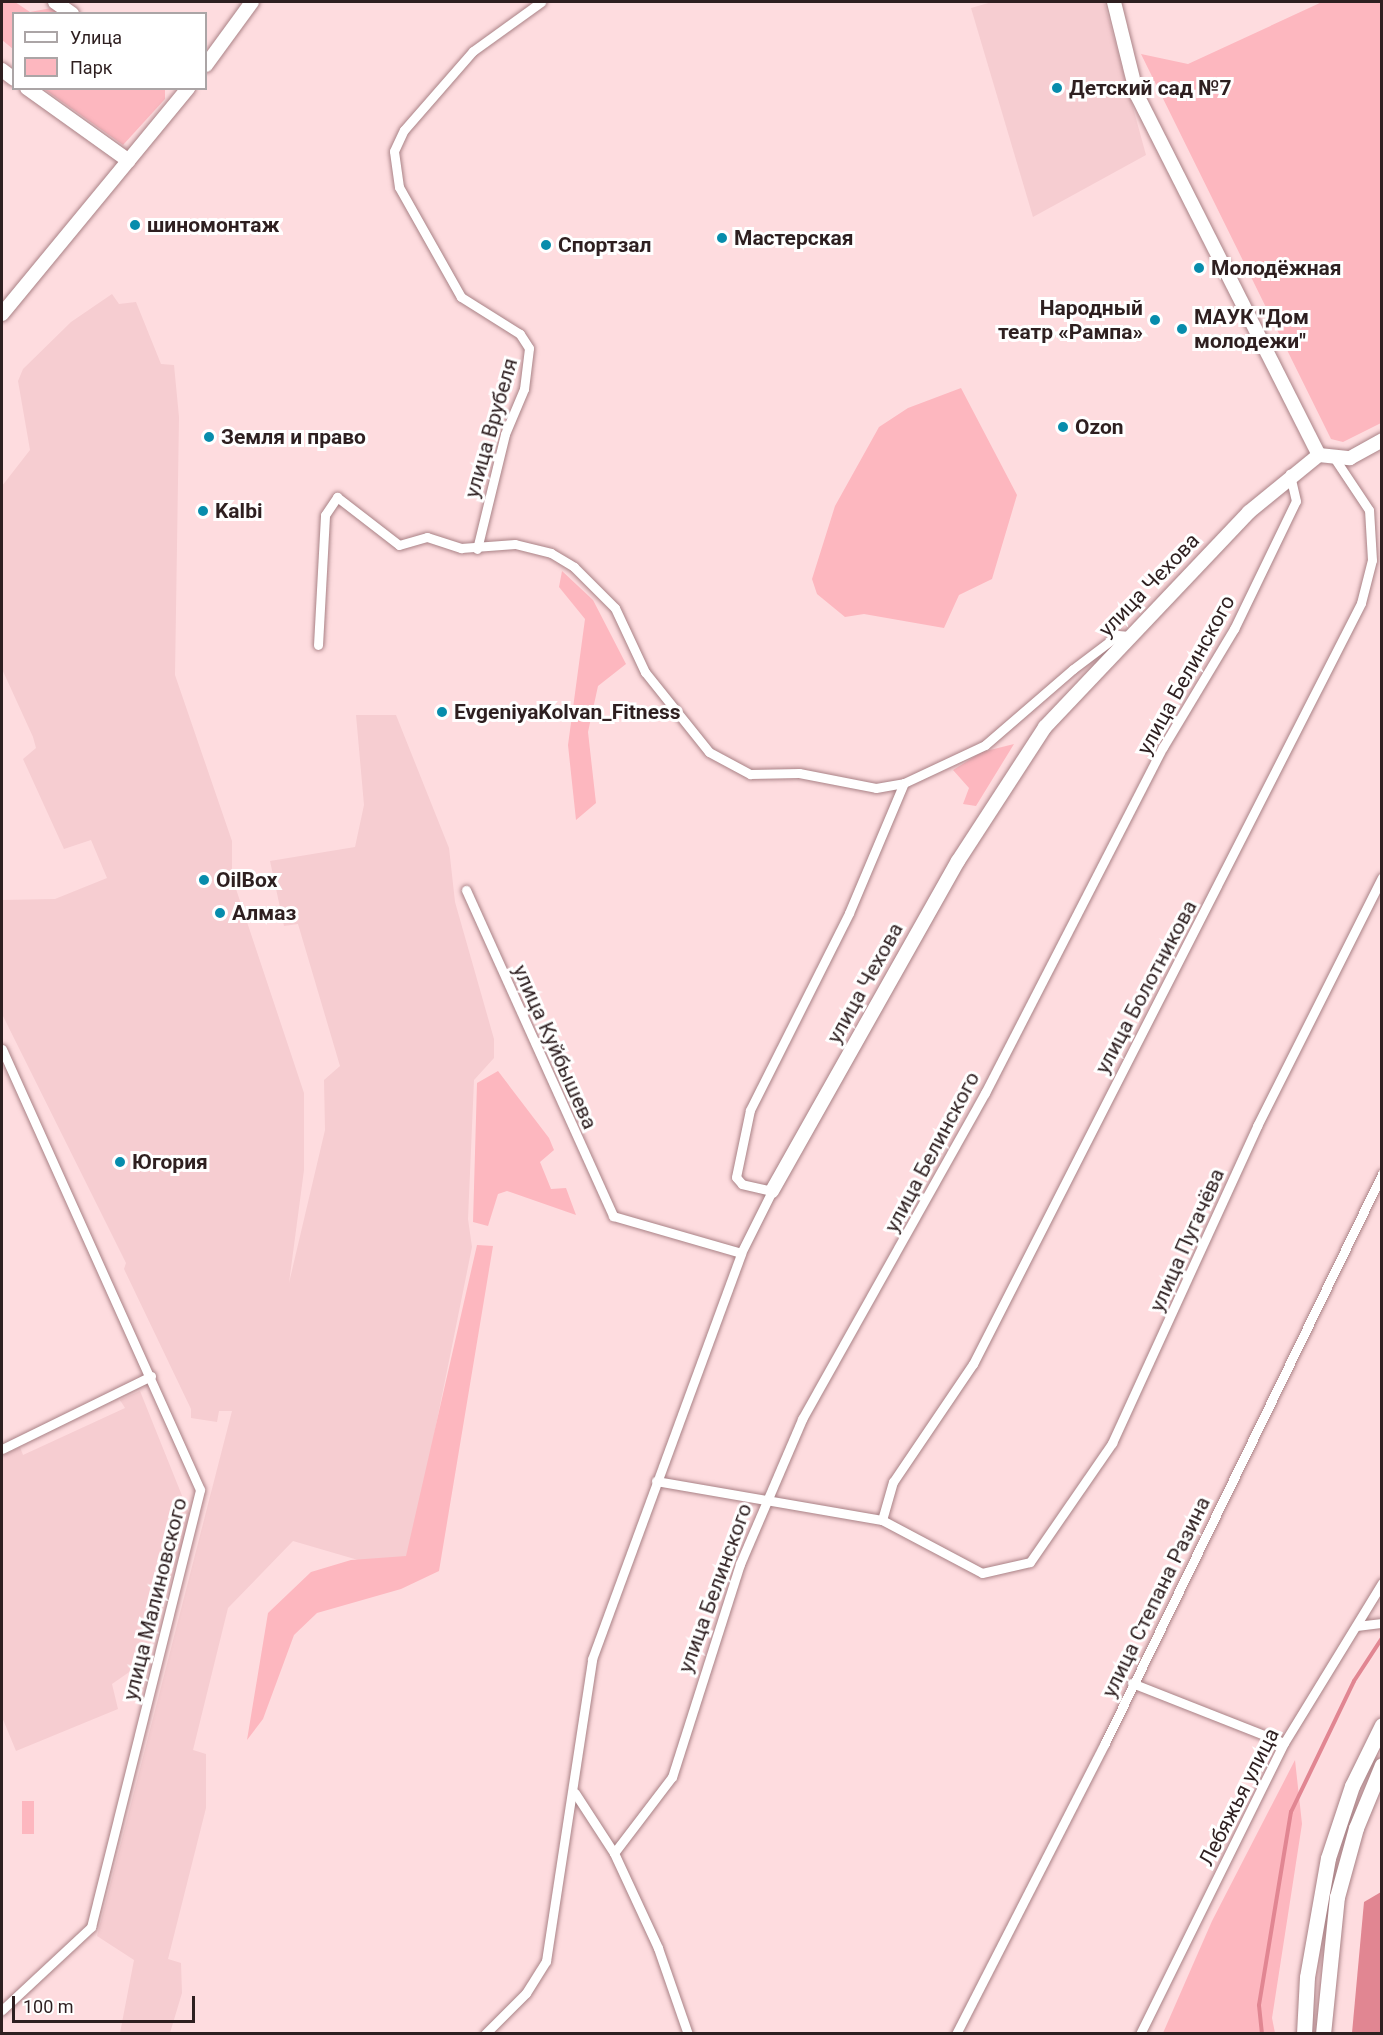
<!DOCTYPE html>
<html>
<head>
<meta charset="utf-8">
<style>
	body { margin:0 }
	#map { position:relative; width:1383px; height:2035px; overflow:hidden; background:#fedcdf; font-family:Roboto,sans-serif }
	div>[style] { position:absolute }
	.built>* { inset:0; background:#f6cdd1 }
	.green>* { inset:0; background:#fdb7bf; transform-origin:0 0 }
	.water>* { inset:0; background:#e18692 }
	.stream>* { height:4px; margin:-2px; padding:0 2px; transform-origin:2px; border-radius:2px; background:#e18692 }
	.roads { filter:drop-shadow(0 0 2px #a98286) drop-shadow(0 0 2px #a98286) }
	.street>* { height:9px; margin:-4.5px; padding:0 4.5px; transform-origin:4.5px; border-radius:4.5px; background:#fff }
	.secondary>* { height:14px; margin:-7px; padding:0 7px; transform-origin:7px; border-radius:7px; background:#fff }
	.primary>* { height:15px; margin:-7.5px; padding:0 7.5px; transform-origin:7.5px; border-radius:7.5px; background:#fff }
	.dots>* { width:16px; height:16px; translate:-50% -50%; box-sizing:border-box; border:3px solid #fff; border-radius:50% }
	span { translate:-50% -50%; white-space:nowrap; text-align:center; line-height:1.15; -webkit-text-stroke:6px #fff; paint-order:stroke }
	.poi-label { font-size:21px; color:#2e1f20; font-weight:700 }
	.left { translate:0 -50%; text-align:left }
	.right { translate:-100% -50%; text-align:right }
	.street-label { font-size:21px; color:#2e1f20 }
	.frame { position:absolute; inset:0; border:3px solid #2e1f20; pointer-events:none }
	.legend { position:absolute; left:12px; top:12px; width:195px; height:78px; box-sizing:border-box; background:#fff; border:2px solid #aba5a6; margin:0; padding:8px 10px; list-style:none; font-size:18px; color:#2e1f20 }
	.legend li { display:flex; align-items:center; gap:12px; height:30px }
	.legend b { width:30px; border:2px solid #aba5a6 }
	.scale { position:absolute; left:12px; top:1996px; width:183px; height:27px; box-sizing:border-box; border:3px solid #2e1f20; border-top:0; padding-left:8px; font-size:18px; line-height:21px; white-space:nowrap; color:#2e1f20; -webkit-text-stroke:4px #fff; paint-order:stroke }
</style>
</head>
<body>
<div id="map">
	<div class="built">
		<i style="clip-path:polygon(992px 2px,1104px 2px,1146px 155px,1033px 217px,971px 8px)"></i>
		<i style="clip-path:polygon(112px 294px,119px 304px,136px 302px,161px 364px,174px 365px,179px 417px,175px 675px,232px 841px,232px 877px,304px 1093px,304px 1170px,289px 1283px,325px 1130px,324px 1080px,340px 1066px,298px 924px,284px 926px,270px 861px,355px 847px,364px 805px,356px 715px,396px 715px,449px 848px,455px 902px,494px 1039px,494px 1058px,474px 1080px,468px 1219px,472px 1247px,406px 1574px,293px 1541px,228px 1608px,193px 1750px,206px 1754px,206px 1808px,168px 1959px,181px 1963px,182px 1993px,170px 2033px,120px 2033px,134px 1960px,97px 1936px,232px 1411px,219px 1411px,217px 1422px,191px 1418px,191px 1409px,124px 1269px,126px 1263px,2px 1014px,2px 900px,55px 899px,107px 878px,91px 840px,64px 849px,23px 759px,36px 748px,33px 737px,2px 669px,2px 486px,30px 450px,18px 381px,23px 369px,71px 322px)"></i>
		<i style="clip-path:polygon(140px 1391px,191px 1518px,145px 1661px,112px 1684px,118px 1709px,16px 1751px,2px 1717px,2px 1456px,20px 1447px,23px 1455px,125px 1408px,120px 1400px)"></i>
	</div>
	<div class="green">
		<i style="clip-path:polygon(2px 2px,15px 2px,30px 12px,57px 7px,65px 13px,14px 14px,13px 49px,2px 40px)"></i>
		<i style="clip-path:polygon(1322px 2px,1382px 2px,1381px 423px,1343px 442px,1331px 439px,1141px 54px,1188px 64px)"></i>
		<i style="clip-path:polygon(165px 89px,165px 99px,123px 145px,44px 89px)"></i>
		<i style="clip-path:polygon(961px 388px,1017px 495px,992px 579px,959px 595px,944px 628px,864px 614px,845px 617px,817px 594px,812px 579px,835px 506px,879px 427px,908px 408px)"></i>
		<i style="clip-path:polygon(562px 571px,593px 600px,626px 664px,598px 686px,588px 732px,596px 803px,576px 820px,568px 745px,585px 619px,559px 587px)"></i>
		<i style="clip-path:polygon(1014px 744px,976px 806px,963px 804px,969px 788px,953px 770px,982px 752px)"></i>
		<i style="clip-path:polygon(498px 1071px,549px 1138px,554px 1150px,540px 1162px,551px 1189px,566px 1188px,576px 1215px,507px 1191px,498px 1194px,488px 1226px,473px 1222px,477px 1083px)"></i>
		<i style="clip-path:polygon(477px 1245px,493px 1246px,439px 1571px,401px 1589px,317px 1613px,294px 1635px,263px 1719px,247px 1740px,268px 1613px,311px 1572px,351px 1560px,406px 1556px)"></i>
		<i style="clip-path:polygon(1295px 1760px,1302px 1824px,1272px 2018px,1275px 2033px,1163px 2033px,1212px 1921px)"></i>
		<i style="left:22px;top:1801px;width:12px;height:33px"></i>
	</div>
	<div class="water">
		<i style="clip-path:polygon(1381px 1892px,1381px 2033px,1352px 2033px,1364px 1902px)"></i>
	</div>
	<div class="stream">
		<i style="left:1262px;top:2034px;width:29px;rotate:-96deg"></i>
		<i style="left:1259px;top:2005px;width:196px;rotate:-80.6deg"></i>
		<i style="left:1291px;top:1812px;width:145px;rotate:-64.3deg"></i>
		<i style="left:1354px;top:1681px;width:51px;rotate:-56.9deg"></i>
	</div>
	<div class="roads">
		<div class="street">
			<i style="left:477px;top:549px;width:118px;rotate:-76.3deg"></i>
			<i style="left:505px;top:434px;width:49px;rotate:-67.1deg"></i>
			<i style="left:524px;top:389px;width:41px;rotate:-83deg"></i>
			<i style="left:529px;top:348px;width:17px;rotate:-123deg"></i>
			<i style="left:520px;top:334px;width:70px;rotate:-147.9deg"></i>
			<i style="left:461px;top:297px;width:126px;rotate:-119.4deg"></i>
			<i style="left:399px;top:187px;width:36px;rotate:-98deg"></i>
			<i style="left:394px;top:151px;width:23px;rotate:-65deg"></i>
			<i style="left:404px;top:130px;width:105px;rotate:-48.9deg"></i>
			<i style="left:473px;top:51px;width:84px;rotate:-35.8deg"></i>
			<i style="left:318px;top:645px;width:130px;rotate:-86.9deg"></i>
			<i style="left:325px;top:515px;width:22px;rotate:-56deg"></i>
			<i style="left:337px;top:497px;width:78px;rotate:37.7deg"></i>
			<i style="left:399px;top:545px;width:29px;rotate:-16deg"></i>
			<i style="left:427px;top:537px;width:36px;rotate:18deg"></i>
			<i style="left:461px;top:548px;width:54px;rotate:-4.2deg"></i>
			<i style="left:515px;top:544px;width:37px;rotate:14deg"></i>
			<i style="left:551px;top:553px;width:27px;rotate:31deg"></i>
			<i style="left:574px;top:567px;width:58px;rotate:45deg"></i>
			<i style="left:615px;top:608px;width:71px;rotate:64.9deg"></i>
			<i style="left:645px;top:672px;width:102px;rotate:51.3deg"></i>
			<i style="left:709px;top:752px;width:47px;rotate:28.2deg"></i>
			<i style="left:750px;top:774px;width:49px;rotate:-1.2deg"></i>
			<i style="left:799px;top:773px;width:78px;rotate:11deg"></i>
			<i style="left:876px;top:788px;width:28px;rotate:-10deg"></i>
			<i style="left:904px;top:783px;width:89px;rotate:-25.1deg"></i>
			<i style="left:985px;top:745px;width:116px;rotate:-40.8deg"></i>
			<i style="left:1073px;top:669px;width:56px;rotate:-37.1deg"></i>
			<i style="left:1118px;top:635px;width:11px;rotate:5deg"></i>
			<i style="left:466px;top:890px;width:358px;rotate:65.7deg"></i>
			<i style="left:613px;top:1216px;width:133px;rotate:16.1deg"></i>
			<i style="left:2px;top:1049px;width:483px;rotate:65.8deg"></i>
			<i style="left:200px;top:1490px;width:450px;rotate:104deg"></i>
			<i style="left:91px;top:1927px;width:122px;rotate:137deg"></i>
			<i style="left:2px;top:1449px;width:166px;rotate:-26.1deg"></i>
			<i style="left:656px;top:1481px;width:229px;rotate:9.8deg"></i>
			<i style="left:882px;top:1520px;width:113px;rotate:27.9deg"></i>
			<i style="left:982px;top:1573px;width:49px;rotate:-12.9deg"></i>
			<i style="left:1030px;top:1562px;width:145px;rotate:-55.4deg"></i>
			<i style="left:1112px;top:1443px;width:349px;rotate:-65.4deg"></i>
			<i style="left:1257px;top:1126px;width:278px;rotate:-63.3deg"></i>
			<i style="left:882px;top:1520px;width:40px;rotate:-74deg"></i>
			<i style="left:893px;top:1482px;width:143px;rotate:-55.9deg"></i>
			<i style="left:973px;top:1364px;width:854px;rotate:-62.98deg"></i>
			<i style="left:1361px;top:603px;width:44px;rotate:-75.7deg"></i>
			<i style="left:1372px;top:560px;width:50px;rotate:-93.4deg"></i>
			<i style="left:1369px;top:510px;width:61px;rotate:-123.7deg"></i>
			<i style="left:1357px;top:1626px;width:25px;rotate:-7deg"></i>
			<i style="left:1132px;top:1683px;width:163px;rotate:21.5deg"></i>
			<i style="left:575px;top:1793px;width:72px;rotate:57deg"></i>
			<i style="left:614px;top:1853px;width:105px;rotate:65.1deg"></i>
			<i style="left:658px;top:1948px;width:91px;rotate:70.8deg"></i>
			<i style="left:614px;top:1853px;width:96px;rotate:-52.7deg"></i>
			<i style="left:672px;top:1777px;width:224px;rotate:-72.3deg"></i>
			<i style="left:740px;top:1564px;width:158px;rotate:-66.8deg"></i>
			<i style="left:802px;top:1419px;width:374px;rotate:-60.7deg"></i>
			<i style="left:985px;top:1093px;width:389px;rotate:-62.8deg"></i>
			<i style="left:1163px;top:747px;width:138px;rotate:-59deg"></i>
			<i style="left:1234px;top:629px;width:142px;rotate:-64.2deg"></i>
			<i style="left:1296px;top:501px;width:28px;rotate:-103deg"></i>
			<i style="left:485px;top:2034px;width:58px;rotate:-45deg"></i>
			<i style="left:526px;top:1993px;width:38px;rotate:-58deg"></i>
			<i style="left:546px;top:1961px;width:305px;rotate:-81.3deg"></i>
			<i style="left:592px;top:1659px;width:432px;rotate:-69.8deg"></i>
			<i style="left:741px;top:1253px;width:69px;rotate:-63.4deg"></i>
			<i style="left:772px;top:1191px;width:31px;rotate:-167deg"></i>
			<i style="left:742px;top:1184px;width:9px;rotate:-131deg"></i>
			<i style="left:736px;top:1177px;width:68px;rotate:-78.2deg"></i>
			<i style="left:750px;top:1110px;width:220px;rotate:-63.3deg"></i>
			<i style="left:849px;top:913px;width:141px;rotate:-67.1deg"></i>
			<i style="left:956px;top:2034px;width:327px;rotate:-62.9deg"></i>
			<i style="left:1105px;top:1743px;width:633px;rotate:-64.04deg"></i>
			<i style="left:1140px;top:2034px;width:325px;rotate:-63.7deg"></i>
			<i style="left:1284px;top:1743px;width:188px;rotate:-58.5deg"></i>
		</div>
		<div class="secondary">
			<i style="left:55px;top:2px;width:21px;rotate:35deg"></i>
			<i style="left:1114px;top:2px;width:96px;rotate:76.1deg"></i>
			<i style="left:1137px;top:95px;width:403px;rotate:63.2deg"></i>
			<i style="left:206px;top:65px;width:78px;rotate:-53.9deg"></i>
			<i style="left:2px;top:70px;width:15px;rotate:37deg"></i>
			<i style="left:27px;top:88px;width:125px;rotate:35.6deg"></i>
			<i style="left:2px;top:314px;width:293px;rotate:-50.5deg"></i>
			<i style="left:1319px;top:455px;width:31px;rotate:6deg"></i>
			<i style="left:1350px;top:458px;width:37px;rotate:-29deg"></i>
			<i style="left:772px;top:1191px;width:379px;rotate:-60.6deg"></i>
			<i style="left:958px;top:861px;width:160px;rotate:-57deg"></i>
			<i style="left:1045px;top:727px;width:296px;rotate:-46.5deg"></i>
			<i style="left:1249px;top:512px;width:90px;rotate:-39.2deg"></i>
		</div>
		<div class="primary">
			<i style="left:1304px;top:2034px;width:57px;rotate:-87deg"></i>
			<i style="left:1307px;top:1977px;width:121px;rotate:-80deg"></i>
			<i style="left:1328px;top:1858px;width:76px;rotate:-71.6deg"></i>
			<i style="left:1352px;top:1786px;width:68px;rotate:-63.8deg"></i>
			<i style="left:1323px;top:2034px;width:138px;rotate:-84.2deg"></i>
			<i style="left:1337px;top:1897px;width:72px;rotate:-74.6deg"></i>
			<i style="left:1356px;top:1828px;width:68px;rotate:-67.6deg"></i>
		</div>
	</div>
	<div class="dots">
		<i style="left:1057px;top:88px;background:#078cac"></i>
		<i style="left:135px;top:225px;background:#078cac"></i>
		<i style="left:722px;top:238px;background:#078cac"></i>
		<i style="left:546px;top:245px;background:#078cac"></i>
		<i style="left:1199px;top:268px;background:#078cac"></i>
		<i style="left:1155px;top:320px;background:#078cac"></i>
		<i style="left:1182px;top:329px;background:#078cac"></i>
		<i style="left:1063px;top:427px;background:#078cac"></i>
		<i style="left:209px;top:437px;background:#078cac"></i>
		<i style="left:203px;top:511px;background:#078cac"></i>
		<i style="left:442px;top:712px;background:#078cac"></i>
		<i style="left:204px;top:880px;background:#078cac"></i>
		<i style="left:220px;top:913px;background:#078cac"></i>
		<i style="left:120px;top:1162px;background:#078cac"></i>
	</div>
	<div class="poi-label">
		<span class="left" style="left:1069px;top:88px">Детский сад №7</span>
		<span class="left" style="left:147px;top:225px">шиномонтаж</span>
		<span class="left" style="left:734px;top:238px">Мастерская</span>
		<span class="left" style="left:558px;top:245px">Спортзал</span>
		<span class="left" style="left:1211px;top:268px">Молодёжная</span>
		<span class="right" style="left:1143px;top:320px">Народный<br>театр «Рампа»</span>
		<span class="left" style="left:1194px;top:329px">МАУК "Дом<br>молодежи"</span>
		<span class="left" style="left:1075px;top:427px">Ozon</span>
		<span class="left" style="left:221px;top:437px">Земля и право</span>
		<span class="left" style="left:215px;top:511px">Kalbi</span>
		<span class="left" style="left:454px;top:712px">EvgeniyaKolvan_Fitness</span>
		<span class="left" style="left:216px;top:880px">OilBox</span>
		<span class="left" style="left:232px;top:913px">Алмаз</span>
		<span class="left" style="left:132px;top:1162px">Югория</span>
	</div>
	<div class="street-label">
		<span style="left:491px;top:428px;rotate:-74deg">улица Врубеля</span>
		<span style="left:1149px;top:585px;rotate:-46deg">улица Чехова</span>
		<span style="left:1186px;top:675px;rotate:-61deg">улица Белинского</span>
		<span style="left:865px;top:983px;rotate:-61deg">улица Чехова</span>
		<span style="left:1146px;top:987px;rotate:-62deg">улица Болотникова</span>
		<span style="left:555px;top:1047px;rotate:66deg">улица Куйбышева</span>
		<span style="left:932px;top:1152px;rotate:-62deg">улица Белинского</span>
		<span style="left:1187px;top:1240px;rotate:-66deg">улица Пугачёва</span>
		<span style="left:715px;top:1588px;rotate:-70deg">улица Белинского</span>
		<span style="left:1156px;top:1597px;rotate:-64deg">улица Степана Разина</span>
		<span style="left:155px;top:1599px;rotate:-76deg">улица Малиновского</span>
		<span style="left:1239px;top:1797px;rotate:-63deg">Лебяжья улица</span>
	</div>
	<div class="frame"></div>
	<ul class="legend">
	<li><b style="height:8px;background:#fff"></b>Улица</li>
	<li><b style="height:16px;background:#fdb7bf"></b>Парк</li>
	</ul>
	<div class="scale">100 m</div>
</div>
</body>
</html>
